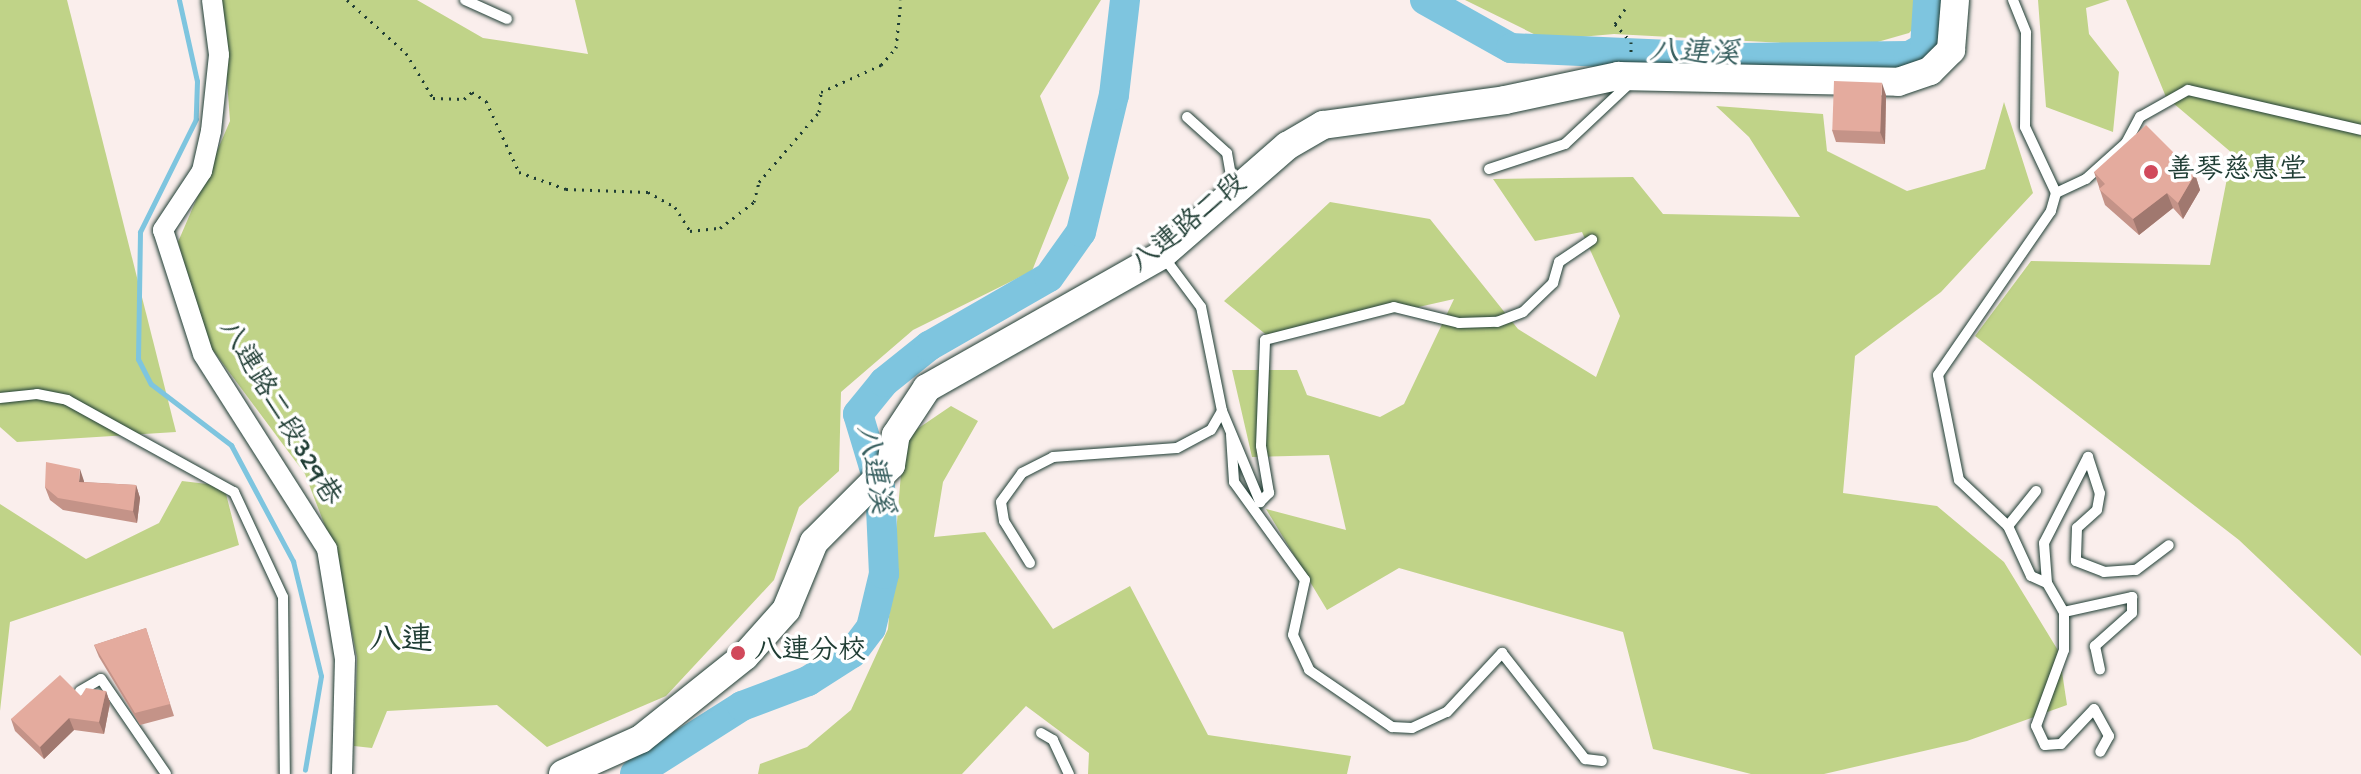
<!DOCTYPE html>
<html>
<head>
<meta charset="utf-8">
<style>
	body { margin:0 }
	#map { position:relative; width:2361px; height:774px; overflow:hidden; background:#faeeec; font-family:"Gochi Hand","LXGW WenKai TC",sans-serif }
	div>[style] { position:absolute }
	.green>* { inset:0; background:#c0d388 }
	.stream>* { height:5px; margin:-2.5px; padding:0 2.5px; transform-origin:2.5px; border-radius:2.5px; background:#7ec5df }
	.river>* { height:30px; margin:-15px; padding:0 15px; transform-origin:15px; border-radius:15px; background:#7ec5df }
	.path>* { height:3px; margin-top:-1.5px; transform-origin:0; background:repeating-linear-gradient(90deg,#1f3d34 0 2px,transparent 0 8px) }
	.roads { filter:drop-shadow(0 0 2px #1f3d34) drop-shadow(0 0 2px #1f3d34) }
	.lane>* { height:10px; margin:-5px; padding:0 5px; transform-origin:5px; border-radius:5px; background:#fff }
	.street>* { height:20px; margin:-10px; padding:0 10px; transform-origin:10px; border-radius:10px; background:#fff }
	.secondary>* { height:28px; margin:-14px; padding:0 14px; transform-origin:14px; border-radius:14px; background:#fff }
	.wall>* { inset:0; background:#c49388 }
	.shaded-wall>* { inset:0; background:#a0786f }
	.building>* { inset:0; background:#e4ab9e; transform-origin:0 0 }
	.dots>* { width:22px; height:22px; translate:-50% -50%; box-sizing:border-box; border:4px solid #fff; border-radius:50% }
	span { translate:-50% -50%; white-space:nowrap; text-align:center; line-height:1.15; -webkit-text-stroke:7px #fff; paint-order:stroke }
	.poi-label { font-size:28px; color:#1f3d34 }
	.left { translate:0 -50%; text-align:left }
	.street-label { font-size:28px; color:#1f3d34 }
	.water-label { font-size:30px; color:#375f5f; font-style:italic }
	.quarter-label { font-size:32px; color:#1f3d34 }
</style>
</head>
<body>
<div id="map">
	<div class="green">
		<i style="clip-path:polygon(0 0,67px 0,176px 432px,17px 442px,0 427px)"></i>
		<i style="clip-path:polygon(221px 0,417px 0,483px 38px,588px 54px,575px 0,1101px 0,1040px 96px,1069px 178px,1032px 271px,913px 330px,841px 392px,839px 471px,799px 507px,774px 580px,666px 696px,547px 747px,497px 705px,387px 711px,372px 748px,354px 746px,357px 658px,337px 557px,305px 474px,209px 345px,178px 242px,230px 121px)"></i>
		<i style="clip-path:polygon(1465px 0,1928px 0,1929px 12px,1909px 33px,1860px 47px,1614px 34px,1546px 40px)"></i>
		<i style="clip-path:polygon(2038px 0,2110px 0,2086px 8px,2089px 34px,2119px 72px,2113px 132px,2046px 107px)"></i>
		<i style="clip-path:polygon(2126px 0,2361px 0,2361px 656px,2239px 540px,1975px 336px,2031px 261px,2210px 265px,2232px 153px,2166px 97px)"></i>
		<i style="clip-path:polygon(2004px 102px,2033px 193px,1941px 292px,1855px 356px,1843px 493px,1937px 506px,2004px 562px,2059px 652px,2067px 705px,1967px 741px,1824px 774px,1751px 774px,1653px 749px,1623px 632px,1399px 568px,1327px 610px,1266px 509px,1346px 530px,1329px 455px,1252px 457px,1232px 370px,1297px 370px,1307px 395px,1380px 417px,1404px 404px,1454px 299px,1273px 340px,1224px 301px,1330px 202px,1430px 219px,1518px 329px,1596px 377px,1620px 316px,1582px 232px,1535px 241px,1493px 179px,1633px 177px,1663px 214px,1800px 217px,1749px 137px,1716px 106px,1823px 114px,1827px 151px,1907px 191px,1985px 169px)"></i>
		<i style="clip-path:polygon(951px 406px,978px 421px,943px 482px,934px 537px,985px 532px,1053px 629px,1130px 586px,1208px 735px,1351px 756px,1347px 774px,1088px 774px,1089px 753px,1026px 706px,962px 774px,758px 774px,760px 764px,807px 747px,851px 710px,888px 629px,904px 438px)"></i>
		<i style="clip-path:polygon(182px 481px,224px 486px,239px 545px,10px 622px,0 711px,0 504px,86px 559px,159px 523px)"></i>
	</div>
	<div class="stream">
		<i style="left:179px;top:0;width:83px;rotate:77.5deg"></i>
		<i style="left:197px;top:81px;width:38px;rotate:92deg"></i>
		<i style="left:196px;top:119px;width:126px;rotate:116.4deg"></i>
		<i style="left:140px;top:232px;width:127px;rotate:90.9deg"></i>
		<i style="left:138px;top:359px;width:28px;rotate:63deg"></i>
		<i style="left:151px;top:384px;width:101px;rotate:37.3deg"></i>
		<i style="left:231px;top:445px;width:132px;rotate:61.9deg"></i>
		<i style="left:293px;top:561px;width:118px;rotate:76.3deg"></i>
		<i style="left:321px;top:676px;width:95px;rotate:99.7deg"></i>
	</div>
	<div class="river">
		<i style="left:1425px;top:0;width:98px;rotate:29.2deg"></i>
		<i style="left:1511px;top:48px;width:227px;rotate:2.5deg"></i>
		<i style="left:1738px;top:58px;width:171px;rotate:-0.7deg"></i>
		<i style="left:1909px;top:56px;width:18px;rotate:-29deg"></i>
		<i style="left:1925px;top:47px;width:47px;rotate:-86.3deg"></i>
		<i style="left:635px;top:774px;width:127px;rotate:-32.4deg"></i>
		<i style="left:742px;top:706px;width:71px;rotate:-20.7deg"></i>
		<i style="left:808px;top:681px;width:52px;rotate:-32.5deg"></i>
		<i style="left:852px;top:653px;width:31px;rotate:-53deg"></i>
		<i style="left:871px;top:628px;width:56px;rotate:-76.5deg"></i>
		<i style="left:884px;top:574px;width:87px;rotate:-92.6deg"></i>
		<i style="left:880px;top:487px;width:76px;rotate:-106.8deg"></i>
		<i style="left:858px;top:414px;width:41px;rotate:-50.9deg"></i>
		<i style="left:884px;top:382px;width:58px;rotate:-38.7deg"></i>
		<i style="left:929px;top:346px;width:138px;rotate:-29.9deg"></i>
		<i style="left:1049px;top:277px;width:55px;rotate:-54.6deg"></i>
		<i style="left:1081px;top:232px;width:141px;rotate:-76.5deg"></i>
		<i style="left:1114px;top:95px;width:96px;rotate:-83.4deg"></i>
	</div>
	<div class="path">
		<i style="left:347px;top:0;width:79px;rotate:41.9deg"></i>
		<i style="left:406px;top:53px;width:52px;rotate:59deg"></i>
		<i style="left:433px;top:98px;width:31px;rotate:2deg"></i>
		<i style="left:464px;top:99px;width:11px;rotate:-41deg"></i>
		<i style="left:472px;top:92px;width:17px;rotate:33deg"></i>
		<i style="left:486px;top:101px;width:78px;rotate:65.1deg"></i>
		<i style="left:519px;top:172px;width:50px;rotate:19.9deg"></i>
		<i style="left:566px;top:189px;width:82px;rotate:2.1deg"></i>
		<i style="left:648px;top:192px;width:31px;rotate:29deg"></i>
		<i style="left:675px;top:207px;width:28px;rotate:58deg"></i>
		<i style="left:690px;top:231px;width:30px;rotate:-6deg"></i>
		<i style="left:720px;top:228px;width:43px;rotate:-37.4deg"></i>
		<i style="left:754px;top:202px;width:21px;rotate:-76deg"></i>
		<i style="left:759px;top:182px;width:92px;rotate:-49.4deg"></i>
		<i style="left:819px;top:112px;width:20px;rotate:-84deg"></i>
		<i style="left:821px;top:92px;width:66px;rotate:-24.2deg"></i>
		<i style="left:881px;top:65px;width:23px;rotate:-49deg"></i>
		<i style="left:896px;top:48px;width:48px;rotate:-84.1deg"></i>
		<i style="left:1625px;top:9px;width:18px;rotate:124deg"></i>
		<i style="left:1615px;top:24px;width:24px;rotate:48deg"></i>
		<i style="left:1631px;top:42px;width:10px;rotate:90deg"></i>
	</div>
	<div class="roads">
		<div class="lane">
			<i style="left:465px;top:0;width:46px;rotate:24.3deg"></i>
			<i style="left:2013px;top:0;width:35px;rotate:68deg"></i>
			<i style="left:2026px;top:33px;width:94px;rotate:90.6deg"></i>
			<i style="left:2025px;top:127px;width:73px;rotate:64.8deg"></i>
			<i style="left:2056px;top:193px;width:19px;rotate:106deg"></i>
			<i style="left:2051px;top:211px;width:199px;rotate:124.6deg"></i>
			<i style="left:1938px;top:375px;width:107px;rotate:78.7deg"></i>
			<i style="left:1959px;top:480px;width:67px;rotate:43.2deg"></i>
			<i style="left:2008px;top:526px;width:55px;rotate:65.3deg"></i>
			<i style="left:2031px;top:576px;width:17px;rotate:24deg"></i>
			<i style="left:2047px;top:583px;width:34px;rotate:60deg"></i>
			<i style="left:2064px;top:612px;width:70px;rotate:-12.4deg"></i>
			<i style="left:2132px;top:597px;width:16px;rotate:90deg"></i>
			<i style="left:2132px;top:613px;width:50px;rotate:138.3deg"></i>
			<i style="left:2095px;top:646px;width:24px;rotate:78deg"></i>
			<i style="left:1187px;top:117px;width:54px;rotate:42deg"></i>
			<i style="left:1227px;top:153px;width:36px;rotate:80deg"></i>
			<i style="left:1489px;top:169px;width:80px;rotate:-18.2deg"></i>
			<i style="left:1565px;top:144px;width:92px;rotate:-43.2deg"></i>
			<i style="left:2056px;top:193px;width:33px;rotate:-25deg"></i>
			<i style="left:2086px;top:179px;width:54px;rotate:-42deg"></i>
			<i style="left:2126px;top:143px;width:30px;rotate:-62deg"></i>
			<i style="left:2140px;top:117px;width:55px;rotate:-29.4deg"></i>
			<i style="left:2188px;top:90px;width:178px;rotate:13deg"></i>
			<i style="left:0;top:398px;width:37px;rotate:-6deg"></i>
			<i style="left:37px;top:394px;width:31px;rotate:11deg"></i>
			<i style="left:67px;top:400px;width:191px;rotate:28.9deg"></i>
			<i style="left:234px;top:492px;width:116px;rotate:65deg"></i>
			<i style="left:283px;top:597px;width:177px;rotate:89.4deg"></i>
			<i style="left:1222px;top:411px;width:99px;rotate:67.3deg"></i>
			<i style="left:1260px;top:502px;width:13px;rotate:-45deg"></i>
			<i style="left:1269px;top:493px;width:48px;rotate:-99.7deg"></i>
			<i style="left:1261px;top:446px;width:106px;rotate:-87.8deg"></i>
			<i style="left:1265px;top:340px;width:133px;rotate:-14.3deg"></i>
			<i style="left:1394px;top:307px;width:67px;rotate:13.8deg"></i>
			<i style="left:1459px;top:323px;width:38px;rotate:-2deg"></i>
			<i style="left:1497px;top:322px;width:28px;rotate:-21deg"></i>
			<i style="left:1523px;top:312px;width:42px;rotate:-44deg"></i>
			<i style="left:1553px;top:283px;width:22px;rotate:-74deg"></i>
			<i style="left:1559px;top:262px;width:40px;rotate:-34deg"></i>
			<i style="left:1231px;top:435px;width:47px;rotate:86.3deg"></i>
			<i style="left:1234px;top:482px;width:121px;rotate:54.1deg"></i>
			<i style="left:1305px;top:580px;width:56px;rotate:102.3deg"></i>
			<i style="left:1293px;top:635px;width:38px;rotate:65deg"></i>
			<i style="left:1309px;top:670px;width:101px;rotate:34.5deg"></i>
			<i style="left:1392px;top:727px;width:20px;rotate:3deg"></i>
			<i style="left:1412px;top:728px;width:38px;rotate:-25deg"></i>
			<i style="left:1447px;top:712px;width:81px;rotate:-47deg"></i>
			<i style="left:1502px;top:653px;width:135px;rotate:51.9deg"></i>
			<i style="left:1585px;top:759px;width:17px;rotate:7deg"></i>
			<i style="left:2008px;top:526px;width:45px;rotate:-51.3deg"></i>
			<i style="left:1030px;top:563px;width:49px;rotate:-121.8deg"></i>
			<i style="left:1004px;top:521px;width:19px;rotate:-99deg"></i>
			<i style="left:1001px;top:502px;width:36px;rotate:-54deg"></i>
			<i style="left:1022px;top:473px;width:35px;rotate:-27deg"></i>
			<i style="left:1053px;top:457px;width:124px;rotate:-4.2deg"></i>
			<i style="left:1177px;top:448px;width:38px;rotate:-28deg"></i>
			<i style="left:1211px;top:430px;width:22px;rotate:-60deg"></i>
			<i style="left:1222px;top:411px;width:106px;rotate:-101.4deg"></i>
			<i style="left:1201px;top:307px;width:64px;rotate:-126.7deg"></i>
			<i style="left:2047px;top:583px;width:40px;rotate:-94.3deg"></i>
			<i style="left:2044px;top:543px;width:97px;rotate:-62.9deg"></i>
			<i style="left:2088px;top:457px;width:38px;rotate:72deg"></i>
			<i style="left:2100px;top:493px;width:17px;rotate:100deg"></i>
			<i style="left:2097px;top:510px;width:27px;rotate:138deg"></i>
			<i style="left:2077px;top:528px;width:33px;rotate:92deg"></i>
			<i style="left:2076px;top:561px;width:30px;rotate:21deg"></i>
			<i style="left:2104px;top:572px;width:32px;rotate:-4deg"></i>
			<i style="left:2136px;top:570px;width:41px;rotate:-37.1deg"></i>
			<i style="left:2064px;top:612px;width:38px;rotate:90deg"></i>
			<i style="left:2064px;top:650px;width:81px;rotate:110.2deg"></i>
			<i style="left:2036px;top:726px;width:21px;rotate:65deg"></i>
			<i style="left:2045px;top:745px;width:16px;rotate:-4deg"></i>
			<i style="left:2061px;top:744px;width:48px;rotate:-46.7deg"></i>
			<i style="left:2094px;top:709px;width:31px;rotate:61deg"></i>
			<i style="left:2109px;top:736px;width:18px;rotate:119deg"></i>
			<i style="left:80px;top:691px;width:24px;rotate:-30deg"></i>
			<i style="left:101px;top:679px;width:115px;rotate:55.6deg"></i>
			<i style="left:1041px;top:733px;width:14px;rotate:30deg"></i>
			<i style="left:1053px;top:740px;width:38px;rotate:65deg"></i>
		</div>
		<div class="street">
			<i style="left:212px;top:0;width:55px;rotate:82.7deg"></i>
			<i style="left:219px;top:55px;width:76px;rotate:96deg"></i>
			<i style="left:211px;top:131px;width:41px;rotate:102.7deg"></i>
			<i style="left:202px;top:171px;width:71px;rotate:123.5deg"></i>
			<i style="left:163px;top:230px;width:130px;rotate:72.1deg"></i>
			<i style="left:203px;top:354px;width:231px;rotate:57.5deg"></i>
			<i style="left:327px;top:549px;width:111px;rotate:80.7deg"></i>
			<i style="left:345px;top:659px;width:115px;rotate:91.5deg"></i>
		</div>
		<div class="secondary">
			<i style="left:563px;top:774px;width:85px;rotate:-24.2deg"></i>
			<i style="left:641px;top:739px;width:133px;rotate:-38.6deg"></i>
			<i style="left:745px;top:656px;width:62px;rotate:-48.3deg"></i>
			<i style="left:786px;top:610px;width:74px;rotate:-67.6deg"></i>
			<i style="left:814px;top:542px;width:109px;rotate:-45deg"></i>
			<i style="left:891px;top:465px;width:30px;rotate:-81deg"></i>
			<i style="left:896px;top:435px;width:56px;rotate:-56.6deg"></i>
			<i style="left:927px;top:388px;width:270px;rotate:-29.5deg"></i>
			<i style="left:1162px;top:255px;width:166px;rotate:-41.1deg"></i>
			<i style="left:1287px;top:146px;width:42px;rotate:-30.3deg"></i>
			<i style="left:1323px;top:125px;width:184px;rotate:-7.8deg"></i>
			<i style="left:1505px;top:100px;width:116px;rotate:-12deg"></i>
			<i style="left:1618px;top:76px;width:280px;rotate:1.2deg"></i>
			<i style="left:1898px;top:82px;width:34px;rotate:-19deg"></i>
			<i style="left:1930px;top:71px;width:30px;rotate:-45deg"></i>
			<i style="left:1951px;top:50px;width:50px;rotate:-85.4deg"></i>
		</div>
	</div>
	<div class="wall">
		<i style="clip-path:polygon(1886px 95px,1885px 144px,1836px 142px,1832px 130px)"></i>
		<i style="clip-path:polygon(2094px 172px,2195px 174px,2200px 190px,2183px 219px,2173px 208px,2139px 235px,2105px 205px)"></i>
		<i style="clip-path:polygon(84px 481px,84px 482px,136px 485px,140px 498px,137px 523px,63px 510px,50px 500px,45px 487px)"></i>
		<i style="clip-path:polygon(146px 628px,174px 716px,140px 725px,99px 657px,94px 645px)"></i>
		<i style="clip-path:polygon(106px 691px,110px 703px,104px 734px,74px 730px,44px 759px,15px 731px,11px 719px,81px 696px)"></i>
	</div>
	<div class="shaded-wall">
		<i style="clip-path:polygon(1882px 83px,1886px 95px,1885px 144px,1880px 132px)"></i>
		<i style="clip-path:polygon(2195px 174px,2200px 190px,2183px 219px,2178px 203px)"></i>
		<i style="clip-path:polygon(2167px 193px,2173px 208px,2139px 235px,2133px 219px)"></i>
		<i style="clip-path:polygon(80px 469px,84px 481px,83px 494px,79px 482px)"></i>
		<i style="clip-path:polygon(136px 485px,140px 498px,137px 523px,133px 511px)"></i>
		<i style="clip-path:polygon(106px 691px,110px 703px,104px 734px,99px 722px)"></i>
		<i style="clip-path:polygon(69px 718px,74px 730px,44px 759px,40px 747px)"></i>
	</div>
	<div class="building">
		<i style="left:1834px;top:81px;width:48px;height:49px;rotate:2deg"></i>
		<i style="clip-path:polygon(2146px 125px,2195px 174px,2178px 203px,2167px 193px,2133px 219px,2099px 189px,2105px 184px,2094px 172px)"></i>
		<i style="clip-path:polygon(46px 462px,80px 469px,79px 482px,136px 485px,133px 511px,58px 498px,45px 487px)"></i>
		<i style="clip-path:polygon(146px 628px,170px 704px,135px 713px,94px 645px)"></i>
		<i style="clip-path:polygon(60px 675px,81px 696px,86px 688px,106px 691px,99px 722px,69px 718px,40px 747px,11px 719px)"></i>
	</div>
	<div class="dots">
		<i style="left:2151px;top:172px;background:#d1495b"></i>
		<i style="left:738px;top:653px;background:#d1495b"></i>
	</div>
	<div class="poi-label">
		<span class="left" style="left:2167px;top:172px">善琴慈惠堂</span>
		<span class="left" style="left:754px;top:653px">八連分校</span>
	</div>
	<div class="street-label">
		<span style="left:1190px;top:225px;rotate:-39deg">八連路二段</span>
		<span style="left:278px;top:414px;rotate:59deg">八連路二段329巷</span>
	</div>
	<div class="water-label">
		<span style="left:1694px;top:56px;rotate:2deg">八連溪</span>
		<span style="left:871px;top:470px;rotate:79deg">八連溪</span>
	</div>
	<div class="quarter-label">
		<span style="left:401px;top:643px">八連</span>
	</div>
</div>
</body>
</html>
